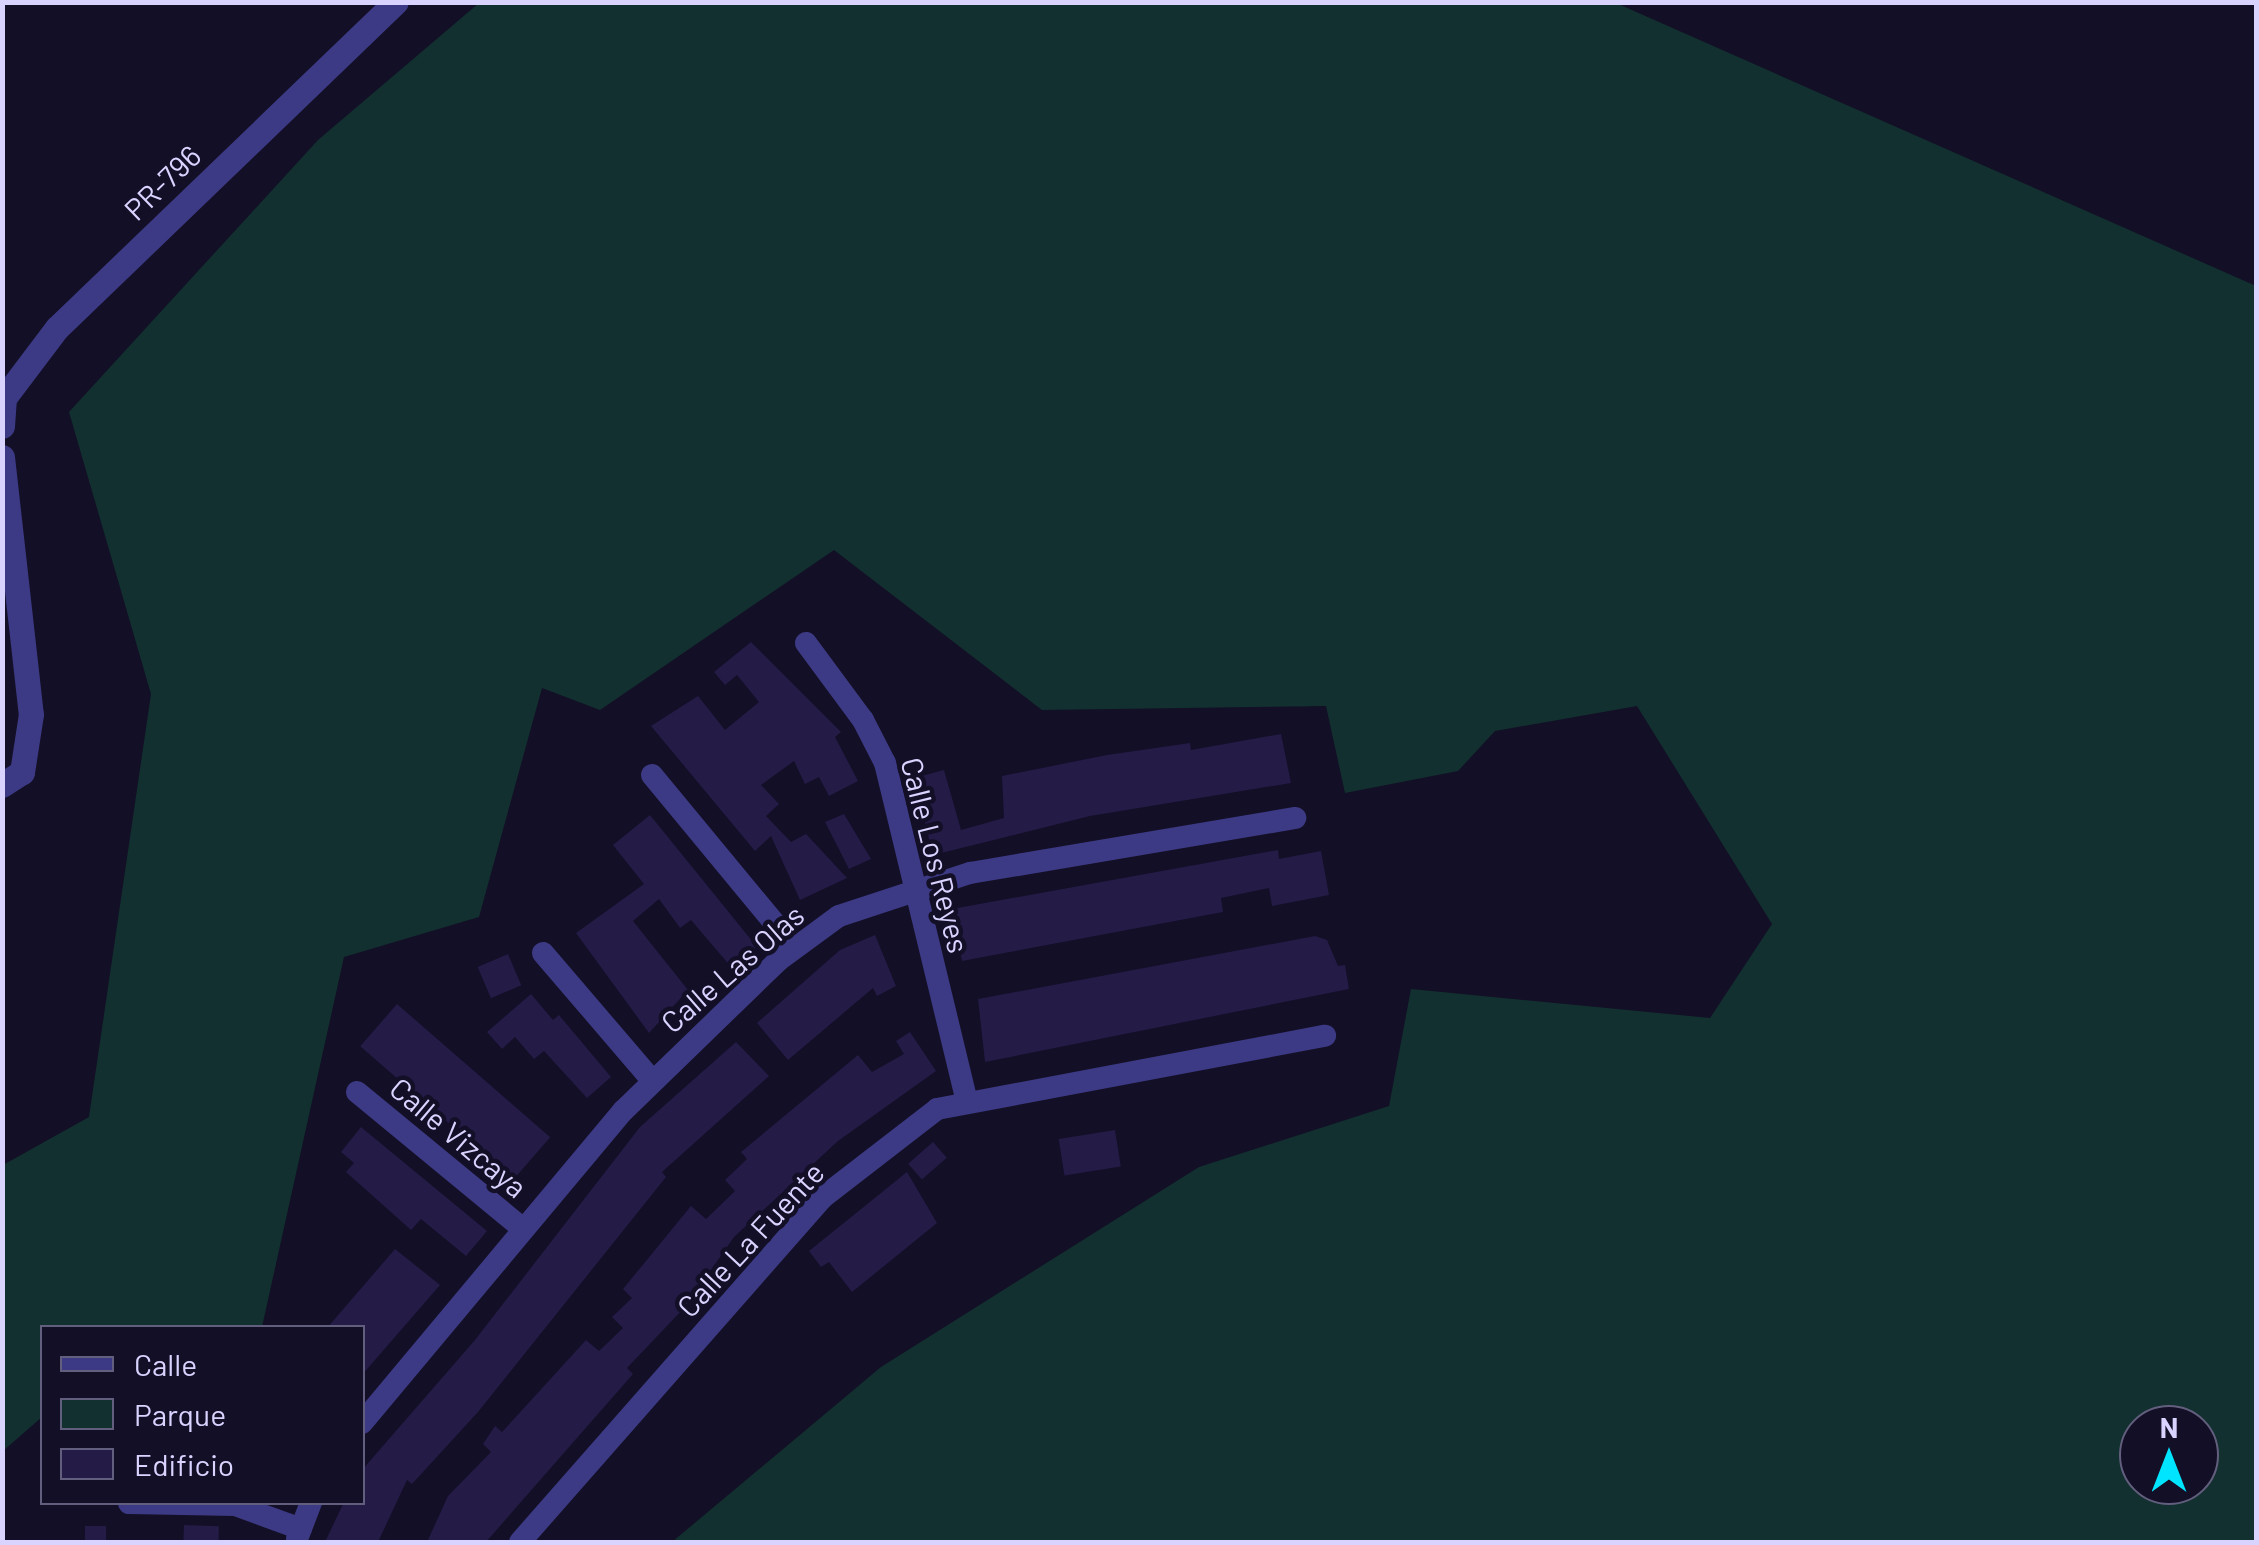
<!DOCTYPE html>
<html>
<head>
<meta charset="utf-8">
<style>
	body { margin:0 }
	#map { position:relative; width:2259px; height:1545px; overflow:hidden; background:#130f26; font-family:Barlow,sans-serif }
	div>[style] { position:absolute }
	.green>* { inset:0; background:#12302f }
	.building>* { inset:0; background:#241b47; transform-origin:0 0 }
	.minor>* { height:22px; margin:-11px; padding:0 11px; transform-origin:11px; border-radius:11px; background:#3d3a85 }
	.tertiary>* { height:25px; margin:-12.5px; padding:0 12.5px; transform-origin:12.5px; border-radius:12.5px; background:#3d3a85 }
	span { translate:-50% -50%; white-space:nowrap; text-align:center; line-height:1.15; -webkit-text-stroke:9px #130f26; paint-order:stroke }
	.street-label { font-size:30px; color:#d9d4ff }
	.frame { position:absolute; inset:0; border:5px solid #d9d4ff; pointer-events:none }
	.legend { position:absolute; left:40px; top:1325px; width:325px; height:180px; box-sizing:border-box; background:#130f26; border:2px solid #625e7d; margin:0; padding:12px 18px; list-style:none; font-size:30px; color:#d9d4ff }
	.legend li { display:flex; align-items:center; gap:20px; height:50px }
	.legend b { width:50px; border:2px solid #625e7d }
	.north { position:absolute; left:2119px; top:1405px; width:100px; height:100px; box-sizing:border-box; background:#130f26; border:2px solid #625e7d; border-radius:50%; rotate:0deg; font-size:28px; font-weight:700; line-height:40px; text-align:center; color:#d9d4ff }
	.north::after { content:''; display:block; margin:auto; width:35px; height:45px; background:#00e5ff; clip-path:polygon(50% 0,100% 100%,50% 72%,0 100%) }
</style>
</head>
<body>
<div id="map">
	<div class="green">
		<i style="clip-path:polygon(evenodd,479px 3px,1616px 3px,2256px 286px,2256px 1542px,672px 1542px,881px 1367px,1199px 1167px,1389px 1106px,1411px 989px,1710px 1018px,1772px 924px,1637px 706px,1495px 731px,1458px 771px,1345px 793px,1326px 706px,1042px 710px,834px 550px,600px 710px,542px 688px,479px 917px,344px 957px,262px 1327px,42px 1328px,42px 1417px,3px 1451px,3px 1165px,89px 1117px,151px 694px,69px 412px,318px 140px,479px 3px,2139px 1425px,2199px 1425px,2199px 1485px,2139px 1485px,2139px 1425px)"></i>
	</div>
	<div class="building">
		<i style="clip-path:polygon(751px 642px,841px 732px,835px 737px,858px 781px,829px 796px,819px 777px,805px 784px,794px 761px,761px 785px,779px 804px,766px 816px,791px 842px,806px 834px,847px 878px,800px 900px,771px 836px,755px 851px,651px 726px,698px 696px,725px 730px,759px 702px,737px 675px,725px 685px,714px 672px)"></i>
		<i style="clip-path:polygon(1281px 734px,1291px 783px,1090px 816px,933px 855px,914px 778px,944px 770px,961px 830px,1004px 818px,1002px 776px,1107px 755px,1190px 743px,1191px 750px)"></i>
		<i style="clip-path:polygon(844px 814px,871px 859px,849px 869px,825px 822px)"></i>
		<i style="clip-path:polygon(650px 815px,757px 947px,732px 968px,691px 920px,680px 928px,659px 899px,633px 921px,688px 990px,649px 1033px,576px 933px,644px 884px,613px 845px)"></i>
		<i style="clip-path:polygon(1278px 850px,1279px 859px,1321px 851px,1329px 895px,1272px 906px,1269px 888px,1221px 898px,1223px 912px,962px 961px,952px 909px)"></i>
		<i style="clip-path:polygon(875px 935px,896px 986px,877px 996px,873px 988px,788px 1060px,757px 1023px,840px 950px)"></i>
		<i style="clip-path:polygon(1315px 936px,1327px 940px,1338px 966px,1345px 965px,1349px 989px,985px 1062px,978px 999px)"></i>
		<i style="left:508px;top:954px;width:34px;height:33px;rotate:67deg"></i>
		<i style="clip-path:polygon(531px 994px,553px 1020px,559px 1015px,611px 1077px,587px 1098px,544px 1051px,534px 1059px,515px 1037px,502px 1049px,487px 1032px)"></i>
		<i style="left:397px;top:1004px;width:203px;height:56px;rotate:41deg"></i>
		<i style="clip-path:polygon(910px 1032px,936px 1071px,838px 1141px,734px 1237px,685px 1307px,627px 1368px,633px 1374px,486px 1542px,427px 1542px,448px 1496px,491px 1452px,483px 1444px,495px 1426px,502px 1432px,586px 1340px,599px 1351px,623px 1328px,612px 1317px,632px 1298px,623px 1289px,691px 1206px,706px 1219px,735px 1191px,725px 1180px,747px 1159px,741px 1152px,858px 1055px,872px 1072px,904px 1054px,896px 1041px)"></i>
		<i style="clip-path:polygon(736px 1042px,769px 1076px,662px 1172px,666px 1177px,478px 1412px,412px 1484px,407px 1480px,378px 1542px,325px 1542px,344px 1502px,362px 1502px,362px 1470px,475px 1340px,640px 1127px)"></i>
		<i style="clip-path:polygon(361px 1127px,487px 1231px,466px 1256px,421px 1219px,411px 1230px,346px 1172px,354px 1163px,341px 1152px)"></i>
		<i style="left:1115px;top:1130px;width:37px;height:57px;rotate:81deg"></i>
		<i style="left:933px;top:1142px;width:21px;height:33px;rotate:49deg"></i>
		<i style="clip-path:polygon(907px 1172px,937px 1223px,852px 1292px,829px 1262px,821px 1267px,809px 1251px)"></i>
		<i style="clip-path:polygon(395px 1249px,440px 1285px,362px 1375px,362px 1328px,327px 1328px)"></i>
		<i style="left:184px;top:1525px;width:35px;height:17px;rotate:2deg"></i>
		<i style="left:85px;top:1526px;width:21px;height:16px"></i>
	</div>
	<div class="minor">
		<i style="left:806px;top:643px;width:96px;rotate:53.5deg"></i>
		<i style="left:863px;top:720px;width:48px;rotate:62.9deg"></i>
		<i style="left:885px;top:763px;width:348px;rotate:76.4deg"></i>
		<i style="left:652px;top:775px;width:224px;rotate:50.4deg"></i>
		<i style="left:543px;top:953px;width:167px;rotate:49.4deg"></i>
		<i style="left:357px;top:1092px;width:215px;rotate:39.5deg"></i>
		<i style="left:362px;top:1423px;width:407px;rotate:-50.1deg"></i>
		<i style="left:623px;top:1111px;width:217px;rotate:-44.1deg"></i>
		<i style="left:779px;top:960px;width:74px;rotate:-36.3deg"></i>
		<i style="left:839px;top:916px;width:138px;rotate:-18.2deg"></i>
		<i style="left:970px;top:873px;width:330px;rotate:-9.6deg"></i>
		<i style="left:129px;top:1503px;width:106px;rotate:1.1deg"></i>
		<i style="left:235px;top:1505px;width:70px;rotate:20deg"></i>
		<i style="left:297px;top:1539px;width:40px;rotate:-69deg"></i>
		<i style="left:520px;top:1542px;width:458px;rotate:-48.7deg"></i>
		<i style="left:822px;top:1198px;width:145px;rotate:-37.7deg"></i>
		<i style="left:937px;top:1109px;width:395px;rotate:-10.7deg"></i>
	</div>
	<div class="tertiary">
		<i style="left:2px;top:426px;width:28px;rotate:-86deg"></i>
		<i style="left:4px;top:398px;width:88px;rotate:-52.9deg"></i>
		<i style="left:57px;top:328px;width:470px;rotate:-43.9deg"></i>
		<i style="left:2px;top:457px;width:259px;rotate:83.6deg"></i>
		<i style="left:31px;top:714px;width:59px;rotate:98.8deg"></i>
		<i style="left:22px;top:772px;width:24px;rotate:147deg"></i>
	</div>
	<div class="street-label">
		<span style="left:162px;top:182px;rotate:-44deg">PR-796</span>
		<span style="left:936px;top:855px;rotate:76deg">Calle Los Reyes</span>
		<span style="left:732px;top:968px;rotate:-41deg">Calle Las Olas</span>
		<span style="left:459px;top:1137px;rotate:40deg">Calle Vizcaya</span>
		<span style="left:750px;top:1239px;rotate:-47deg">Calle La Fuente</span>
	</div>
	<div class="frame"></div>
	<ul class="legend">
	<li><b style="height:12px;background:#3d3a85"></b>Calle</li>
	<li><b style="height:28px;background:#12302f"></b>Parque</li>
	<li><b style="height:28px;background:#241b47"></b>Edificio</li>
	</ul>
	<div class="north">N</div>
</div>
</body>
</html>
